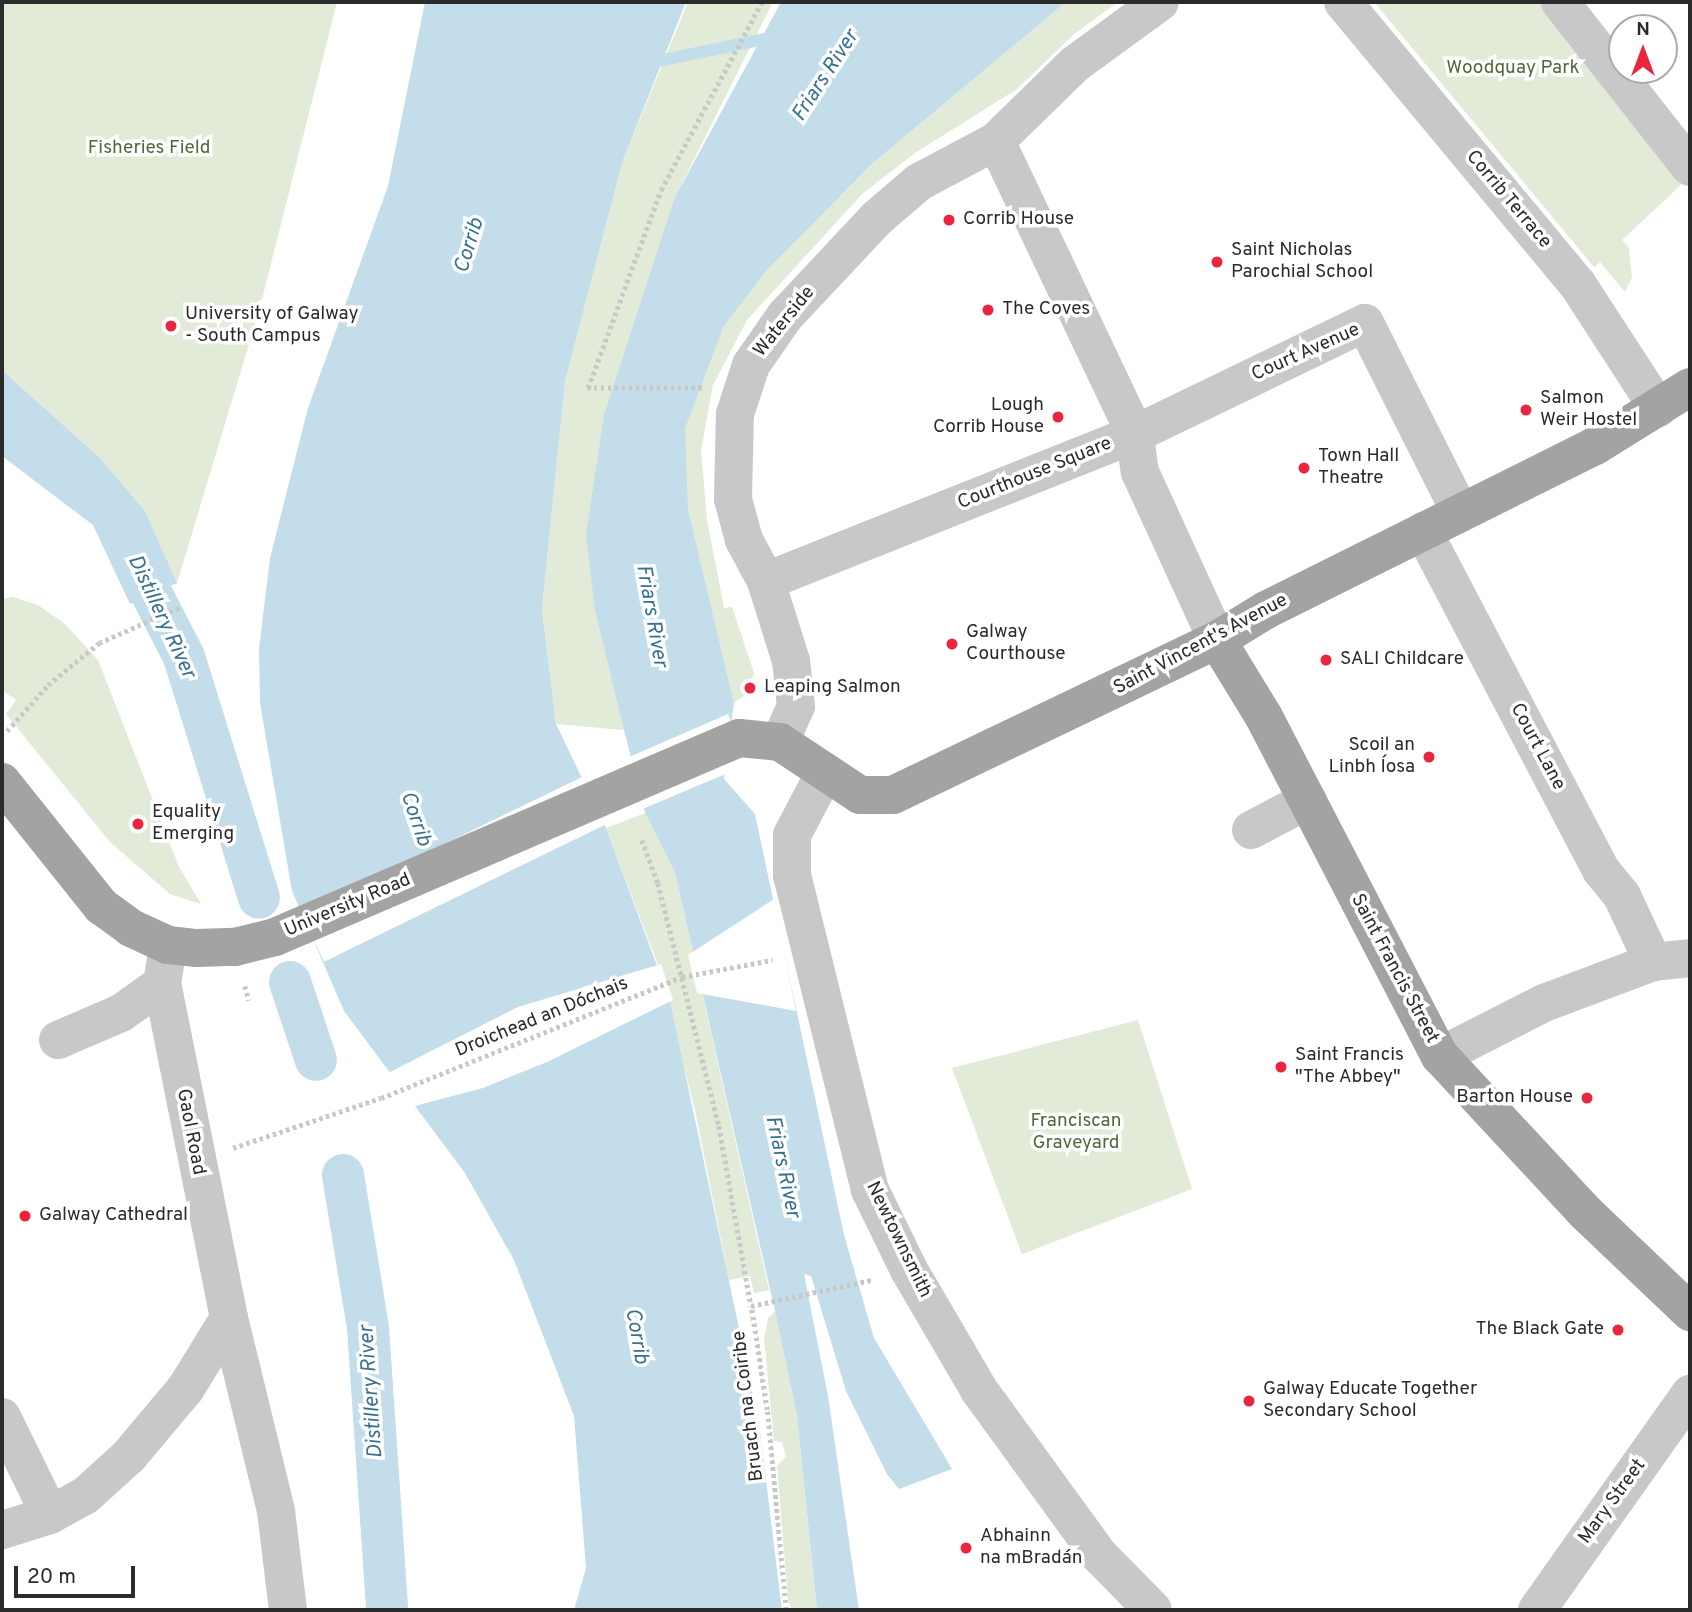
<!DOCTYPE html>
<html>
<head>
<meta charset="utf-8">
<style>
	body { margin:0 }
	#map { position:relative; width:1692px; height:1612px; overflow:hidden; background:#fff; font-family:Overpass,sans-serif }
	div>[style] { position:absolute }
	.green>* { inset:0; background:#e2ead8 }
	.water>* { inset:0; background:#c3ddeb }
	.pier>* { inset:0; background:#fff; transform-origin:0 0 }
	.stream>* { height:12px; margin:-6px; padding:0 6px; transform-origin:6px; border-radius:6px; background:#c3ddeb }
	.canal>* { height:42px; margin:-21px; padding:0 21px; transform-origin:21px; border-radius:21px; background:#c3ddeb }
	.path>* { height:4.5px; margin-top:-2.25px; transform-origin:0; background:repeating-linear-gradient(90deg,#c8c8c8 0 3.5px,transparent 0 7px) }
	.minor>* { height:38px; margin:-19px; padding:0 19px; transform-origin:19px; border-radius:19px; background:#c8c8c8 }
	.major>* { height:38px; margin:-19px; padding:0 19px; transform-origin:19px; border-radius:19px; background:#a3a3a3 }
	.dots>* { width:19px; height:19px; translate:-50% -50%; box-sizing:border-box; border:4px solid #fff; border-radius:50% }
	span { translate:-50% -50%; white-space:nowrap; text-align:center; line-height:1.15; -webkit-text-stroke:7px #fff; paint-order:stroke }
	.park-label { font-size:19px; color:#516838 }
	.street-label { font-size:19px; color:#2b2b2b }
	.poi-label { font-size:19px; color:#2b2b2b }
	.left { translate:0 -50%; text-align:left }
	.right { translate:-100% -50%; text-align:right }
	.water-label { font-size:21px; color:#38718f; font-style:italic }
	.frame { position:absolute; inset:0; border:4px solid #2b2b2b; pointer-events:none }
	.north { position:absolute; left:1608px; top:14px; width:70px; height:70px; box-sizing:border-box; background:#fff; border:2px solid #aaa; border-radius:50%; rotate:0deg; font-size:19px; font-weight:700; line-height:28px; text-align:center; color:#2b2b2b }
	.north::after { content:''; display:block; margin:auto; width:24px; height:32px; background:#ea263e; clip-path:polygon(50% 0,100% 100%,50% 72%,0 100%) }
	.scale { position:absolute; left:14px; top:1566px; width:121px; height:32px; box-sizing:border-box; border:4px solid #2b2b2b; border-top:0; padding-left:9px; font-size:21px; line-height:24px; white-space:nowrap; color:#2b2b2b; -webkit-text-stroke:5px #fff; paint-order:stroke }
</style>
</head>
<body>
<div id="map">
	<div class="green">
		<i style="clip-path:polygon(2px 2px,337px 2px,259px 311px,177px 583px,145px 511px,101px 459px,2px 370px)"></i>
		<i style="clip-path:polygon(688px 2px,773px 2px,675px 197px,611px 672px,624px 730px,556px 724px,542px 610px,565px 381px,623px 160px)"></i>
		<i style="clip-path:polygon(1066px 2px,1118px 2px,1074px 34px,1017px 89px,915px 153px,862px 194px,747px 320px,713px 385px,701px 451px,707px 520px,724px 608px,732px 607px,754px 673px,748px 693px,734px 703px,688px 509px,684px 464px,685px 429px,724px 326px,767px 270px,873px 163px)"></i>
		<i style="clip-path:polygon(1374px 2px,1541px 2px,1681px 185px,1622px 240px,1629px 248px,1632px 277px,1625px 292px,1600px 262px,1594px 267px)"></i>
		<i style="clip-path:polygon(13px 597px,38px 605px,65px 624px,98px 660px,179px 867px,201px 904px,170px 894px,110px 842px,6px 714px,16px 700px,2px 690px,2px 599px)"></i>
		<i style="clip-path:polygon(645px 813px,675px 873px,769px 1290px,754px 1293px,750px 1276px,729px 1280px,695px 1110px,658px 965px,606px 828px)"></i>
		<i style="clip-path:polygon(1138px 1020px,1192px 1189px,1022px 1254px,952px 1068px)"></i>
		<i style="clip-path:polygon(775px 1311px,797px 1416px,817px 1610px,791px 1610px,788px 1600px,777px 1466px,786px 1457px,782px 1442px,774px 1441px,764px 1338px,768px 1318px)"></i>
	</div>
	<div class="water">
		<i style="clip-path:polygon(425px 2px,686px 2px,623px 160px,565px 381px,542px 610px,556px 724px,606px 828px,670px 1001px,759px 1423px,782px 1610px,574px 1610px,586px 1568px,574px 1416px,514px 1260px,465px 1173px,344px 1011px,292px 891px,260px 703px,259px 649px,270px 558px,308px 408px,388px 186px)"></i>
		<i style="clip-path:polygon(781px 2px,1066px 2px,873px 163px,767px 270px,724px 326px,685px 429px,688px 509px,734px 703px,724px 779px,755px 814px,844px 1235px,874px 1338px,952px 1469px,899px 1489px,887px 1474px,846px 1391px,811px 1276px,804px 1274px,828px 1396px,859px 1610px,817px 1610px,797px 1416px,775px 1311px,675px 873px,645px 813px,624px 730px,595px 610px,586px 535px,604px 415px,675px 197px)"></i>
		<i style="clip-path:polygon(2px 370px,101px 459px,145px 511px,177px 583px,130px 604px,93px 525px,2px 456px)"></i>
	</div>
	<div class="pier">
		<i style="clip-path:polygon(728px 714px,734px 728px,728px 773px,640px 810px,627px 758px)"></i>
		<i style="left:584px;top:776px;width:53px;height:315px;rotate:64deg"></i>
		<i style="clip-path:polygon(774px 899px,796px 1011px,697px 993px,688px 955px)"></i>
		<i style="clip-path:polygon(661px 964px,673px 1000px,547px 1062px,483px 1088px,411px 1107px,386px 1074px,518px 1007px)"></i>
	</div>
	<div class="stream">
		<i style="left:644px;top:64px;width:133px;rotate:-11.7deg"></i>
	</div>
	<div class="canal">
		<i style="left:125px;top:542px;width:129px;rotate:62.8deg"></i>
		<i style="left:184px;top:657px;width:252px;rotate:72.7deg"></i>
		<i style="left:290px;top:982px;width:82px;rotate:71.6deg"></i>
		<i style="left:343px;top:1175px;width:155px;rotate:80.7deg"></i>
		<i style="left:368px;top:1328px;width:283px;rotate:86.1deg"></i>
	</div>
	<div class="path">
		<i style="left:702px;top:388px;width:114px;rotate:180deg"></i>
		<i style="left:588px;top:388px;width:211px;rotate:-69.8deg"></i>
		<i style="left:661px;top:190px;width:213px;rotate:-61.8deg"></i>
		<i style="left:7px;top:731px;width:62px;rotate:-48.3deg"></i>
		<i style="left:48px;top:685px;width:66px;rotate:-39.5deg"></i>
		<i style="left:99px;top:643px;width:89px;rotate:-24deg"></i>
		<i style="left:642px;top:840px;width:46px;rotate:69.6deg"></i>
		<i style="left:658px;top:883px;width:251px;rotate:75.9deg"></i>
		<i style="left:719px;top:1126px;width:183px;rotate:79.9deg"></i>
		<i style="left:245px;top:986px;width:15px;rotate:74deg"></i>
		<i style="left:233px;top:1148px;width:156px;rotate:-18.7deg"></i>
		<i style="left:381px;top:1098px;width:324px;rotate:-21.9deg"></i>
		<i style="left:682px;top:977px;width:92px;rotate:-10.7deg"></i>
		<i style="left:786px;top:1610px;width:201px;rotate:-95.4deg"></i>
		<i style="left:767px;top:1410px;width:105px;rotate:-98.7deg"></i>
		<i style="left:751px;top:1306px;width:123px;rotate:-12.2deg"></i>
	</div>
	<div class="minor">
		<i style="left:1343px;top:2px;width:368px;rotate:50.3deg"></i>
		<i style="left:1578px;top:285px;width:147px;rotate:57deg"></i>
		<i style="left:1560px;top:2px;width:210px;rotate:51.8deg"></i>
		<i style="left:996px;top:141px;width:324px;rotate:64.6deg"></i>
		<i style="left:1135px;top:434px;width:38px;rotate:83deg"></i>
		<i style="left:1140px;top:472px;width:185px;rotate:65.4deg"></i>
		<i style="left:1423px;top:531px;width:383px;rotate:62.3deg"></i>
		<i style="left:1601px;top:870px;width:33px;rotate:51deg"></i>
		<i style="left:1622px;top:896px;width:73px;rotate:64.8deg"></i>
		<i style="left:766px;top:581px;width:397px;rotate:-21.7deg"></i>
		<i style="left:1135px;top:434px;width:255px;rotate:-25.8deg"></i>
		<i style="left:1365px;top:323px;width:212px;rotate:63.3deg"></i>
		<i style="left:780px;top:742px;width:39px;rotate:-66deg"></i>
		<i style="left:796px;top:706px;width:45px;rotate:-96.3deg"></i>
		<i style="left:791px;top:661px;width:84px;rotate:-107.4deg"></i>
		<i style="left:766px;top:581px;width:47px;rotate:-118.2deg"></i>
		<i style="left:744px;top:540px;width:42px;rotate:-105deg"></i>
		<i style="left:733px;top:499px;width:85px;rotate:-88.7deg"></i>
		<i style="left:735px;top:414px;width:52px;rotate:-71.9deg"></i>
		<i style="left:751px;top:365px;width:60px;rotate:-55.2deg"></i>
		<i style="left:785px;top:316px;width:134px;rotate:-46.8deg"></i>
		<i style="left:877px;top:218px;width:55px;rotate:-40.6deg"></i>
		<i style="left:919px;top:182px;width:87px;rotate:-28deg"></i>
		<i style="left:996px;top:141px;width:110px;rotate:-44.3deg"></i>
		<i style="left:1075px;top:64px;width:105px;rotate:-36.1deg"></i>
		<i style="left:825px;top:772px;width:71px;rotate:117.6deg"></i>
		<i style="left:792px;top:835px;width:40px;rotate:90deg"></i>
		<i style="left:792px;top:875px;width:325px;rotate:76.1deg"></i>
		<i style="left:870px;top:1190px;width:89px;rotate:64deg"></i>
		<i style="left:909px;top:1270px;width:139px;rotate:59.7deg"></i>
		<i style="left:979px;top:1390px;width:203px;rotate:54deg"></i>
		<i style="left:1098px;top:1554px;width:78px;rotate:45.5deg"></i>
		<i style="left:1251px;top:830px;width:64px;rotate:-27.8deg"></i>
		<i style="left:58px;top:1040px;width:69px;rotate:-23.2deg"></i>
		<i style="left:121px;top:1013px;width:50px;rotate:-35.3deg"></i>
		<i style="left:1440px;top:1056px;width:117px;rotate:-27deg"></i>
		<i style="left:1544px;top:1003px;width:116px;rotate:-20.6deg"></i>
		<i style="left:1653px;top:962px;width:37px;rotate:-6deg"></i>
		<i style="left:229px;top:1318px;width:199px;rotate:76.3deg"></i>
		<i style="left:276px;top:1511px;width:100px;rotate:83.1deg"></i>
		<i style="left:2px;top:1417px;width:109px;rotate:63.9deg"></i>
		<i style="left:2px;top:1530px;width:50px;rotate:-17.4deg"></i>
		<i style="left:50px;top:1515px;width:41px;rotate:-29.1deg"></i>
		<i style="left:86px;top:1495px;width:58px;rotate:-42.2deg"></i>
		<i style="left:129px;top:1456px;width:89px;rotate:-50deg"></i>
		<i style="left:186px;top:1388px;width:82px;rotate:-58.4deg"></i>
		<i style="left:229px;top:1318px;width:341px;rotate:-101.3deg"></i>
		<i style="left:162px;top:984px;width:39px;rotate:-81deg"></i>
		<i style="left:1537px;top:1610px;width:265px;rotate:-54.7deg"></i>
	</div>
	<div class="major">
		<i style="left:1217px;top:640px;width:90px;rotate:58.6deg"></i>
		<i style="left:1264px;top:717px;width:382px;rotate:62.6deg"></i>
		<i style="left:1440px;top:1056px;width:214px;rotate:47.1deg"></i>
		<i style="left:1586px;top:1213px;width:144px;rotate:43.6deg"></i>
		<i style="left:2px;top:782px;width:159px;rotate:51.4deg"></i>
		<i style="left:101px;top:906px;width:37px;rotate:36deg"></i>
		<i style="left:131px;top:928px;width:41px;rotate:24.7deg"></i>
		<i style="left:168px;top:945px;width:29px;rotate:6deg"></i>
		<i style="left:197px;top:948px;width:38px;rotate:-2deg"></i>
		<i style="left:235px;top:947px;width:41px;rotate:-14deg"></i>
		<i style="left:275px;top:937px;width:505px;rotate:-23.21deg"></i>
		<i style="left:739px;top:738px;width:41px;rotate:5.6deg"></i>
		<i style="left:780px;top:742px;width:96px;rotate:33.5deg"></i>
		<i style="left:860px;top:795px;width:33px"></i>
		<i style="left:893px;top:795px;width:359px;rotate:-25.6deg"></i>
		<i style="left:1217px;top:640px;width:57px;rotate:-31.5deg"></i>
		<i style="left:1266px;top:610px;width:368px;rotate:-26.5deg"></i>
		<i style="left:1595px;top:446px;width:112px;rotate:-31.8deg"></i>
	</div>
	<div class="dots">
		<i style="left:949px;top:220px;background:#ea263e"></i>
		<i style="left:1217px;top:262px;background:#ea263e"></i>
		<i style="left:988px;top:310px;background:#ea263e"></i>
		<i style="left:171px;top:326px;background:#ea263e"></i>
		<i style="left:1526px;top:410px;background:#ea263e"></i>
		<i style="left:1058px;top:417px;background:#ea263e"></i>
		<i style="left:1304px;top:468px;background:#ea263e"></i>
		<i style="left:952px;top:644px;background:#ea263e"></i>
		<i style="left:1326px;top:660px;background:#ea263e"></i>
		<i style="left:750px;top:688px;background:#ea263e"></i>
		<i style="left:1429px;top:757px;background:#ea263e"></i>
		<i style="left:138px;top:824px;background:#ea263e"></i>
		<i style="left:1281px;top:1067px;background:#ea263e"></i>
		<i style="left:1587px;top:1098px;background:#ea263e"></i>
		<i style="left:25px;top:1216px;background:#ea263e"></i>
		<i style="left:1618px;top:1330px;background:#ea263e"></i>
		<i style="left:1249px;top:1401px;background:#ea263e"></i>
		<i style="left:966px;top:1548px;background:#ea263e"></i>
	</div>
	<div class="park-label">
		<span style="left:1513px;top:69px">Woodquay Park</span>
		<span style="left:149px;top:149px">Fisheries Field</span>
		<span style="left:1076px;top:1133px">Franciscan<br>Graveyard</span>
	</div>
	<div class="street-label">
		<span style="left:1508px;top:200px;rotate:50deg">Corrib Terrace</span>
		<span style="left:785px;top:322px;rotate:-51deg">Waterside</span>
		<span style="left:1306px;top:353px;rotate:-24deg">Court Avenue</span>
		<span style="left:1035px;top:474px;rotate:-22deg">Courthouse Square</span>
		<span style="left:1201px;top:645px;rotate:-28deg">Saint Vincent's Avenue</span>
		<span style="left:1537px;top:747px;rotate:62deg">Court Lane</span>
		<span style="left:348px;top:906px;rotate:-23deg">University Road</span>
		<span style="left:1394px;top:969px;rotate:62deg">Saint Francis Street</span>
		<span style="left:542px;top:1018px;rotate:-22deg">Droichead an Dóchais</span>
		<span style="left:190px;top:1132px;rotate:79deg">Gaol Road</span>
		<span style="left:898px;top:1240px;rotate:64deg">Newtownsmith</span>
		<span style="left:749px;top:1406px;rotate:-97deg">Bruach na Coiribe</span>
		<span style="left:1613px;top:1502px;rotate:-54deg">Mary Street</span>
	</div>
	<div class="poi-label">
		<span class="left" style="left:963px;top:220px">Corrib House</span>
		<span class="left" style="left:1231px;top:262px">Saint Nicholas<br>Parochial School</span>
		<span class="left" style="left:1002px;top:310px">The Coves</span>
		<span class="left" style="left:185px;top:326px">University of Galway<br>- South Campus</span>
		<span class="left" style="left:1540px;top:410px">Salmon<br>Weir Hostel</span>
		<span class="right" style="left:1044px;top:417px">Lough<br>Corrib House</span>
		<span class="left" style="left:1318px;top:468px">Town Hall<br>Theatre</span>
		<span class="left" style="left:966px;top:644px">Galway<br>Courthouse</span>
		<span class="left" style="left:1340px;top:660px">SALI Childcare</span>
		<span class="left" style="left:764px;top:688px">Leaping Salmon</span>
		<span class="right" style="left:1415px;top:757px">Scoil an<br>Linbh Íosa</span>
		<span class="left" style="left:152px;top:824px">Equality<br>Emerging</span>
		<span class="left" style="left:1295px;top:1067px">Saint Francis<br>"The Abbey"</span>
		<span class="right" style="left:1573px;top:1098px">Barton House</span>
		<span class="left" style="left:39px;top:1216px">Galway Cathedral</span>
		<span class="right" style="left:1604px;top:1330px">The Black Gate</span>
		<span class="left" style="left:1263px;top:1401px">Galway Educate Together<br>Secondary School</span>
		<span class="left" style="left:980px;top:1548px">Abhainn<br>na mBradán</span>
	</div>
	<div class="water-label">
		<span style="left:826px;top:76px;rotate:-57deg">Friars River</span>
		<span style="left:470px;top:246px;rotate:-73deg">Corrib</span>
		<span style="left:651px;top:616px;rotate:80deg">Friars River</span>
		<span style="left:161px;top:617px;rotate:65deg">Distillery River</span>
		<span style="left:415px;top:819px;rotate:71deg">Corrib</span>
		<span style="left:782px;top:1167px;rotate:78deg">Friars River</span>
		<span style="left:636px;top:1336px;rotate:80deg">Corrib</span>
		<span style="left:372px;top:1392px;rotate:-94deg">Distillery River</span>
	</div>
	<div class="frame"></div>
	<div class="north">N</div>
	<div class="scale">20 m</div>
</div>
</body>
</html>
